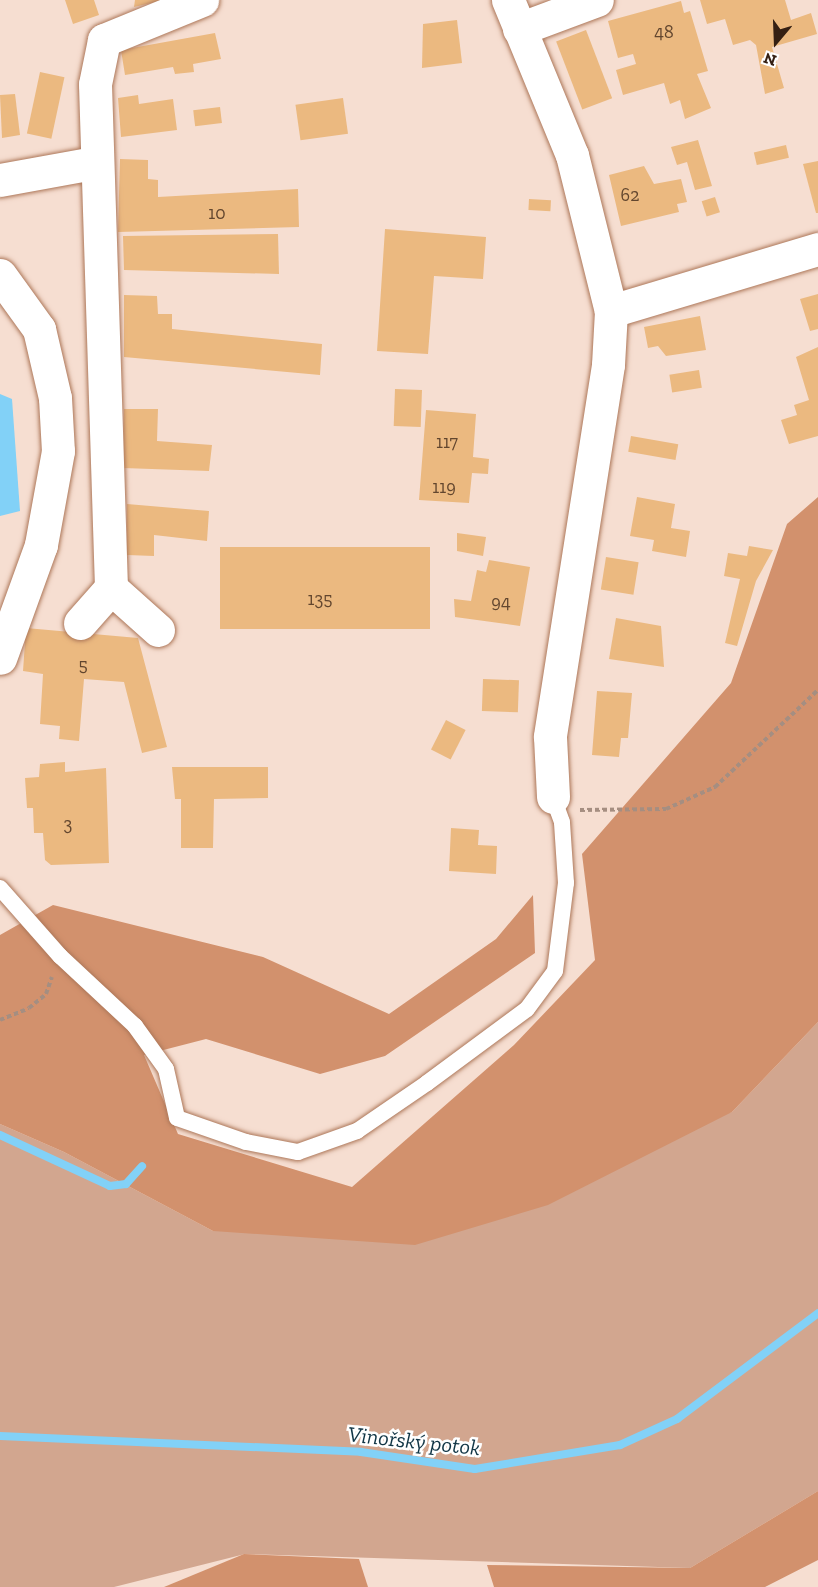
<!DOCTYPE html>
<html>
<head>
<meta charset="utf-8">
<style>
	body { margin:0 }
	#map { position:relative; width:818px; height:1587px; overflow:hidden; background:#f6ded1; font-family:"Zilla Slab",serif }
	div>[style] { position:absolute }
	.green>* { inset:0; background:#d2a68f }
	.forest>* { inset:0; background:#d2916d }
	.water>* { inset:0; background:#82d1f7 }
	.stream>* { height:8px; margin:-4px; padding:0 4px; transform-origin:4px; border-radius:4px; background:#82d1f7 }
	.building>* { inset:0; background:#ebb980; transform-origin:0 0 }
	.path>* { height:4px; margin-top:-2px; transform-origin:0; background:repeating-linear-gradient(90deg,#a58e81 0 4.5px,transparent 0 7.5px) }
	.roads { filter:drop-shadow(0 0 2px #ad7759) drop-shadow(0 0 2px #ad7759) }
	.service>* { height:16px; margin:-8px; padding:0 8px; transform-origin:8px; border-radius:8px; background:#fff }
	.minor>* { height:33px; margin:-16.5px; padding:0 16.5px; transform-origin:16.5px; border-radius:16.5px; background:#fff }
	span { translate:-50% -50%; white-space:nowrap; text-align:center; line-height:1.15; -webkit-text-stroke:5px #fff; paint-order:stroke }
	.number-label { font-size:18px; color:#62462e }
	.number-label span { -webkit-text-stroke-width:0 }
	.water-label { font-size:22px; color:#113545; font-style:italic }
	.north { position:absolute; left:746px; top:12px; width:60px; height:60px; -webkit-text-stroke:4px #fff; paint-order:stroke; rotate:199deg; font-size:16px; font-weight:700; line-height:24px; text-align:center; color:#352013 }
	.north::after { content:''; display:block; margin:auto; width:21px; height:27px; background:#352013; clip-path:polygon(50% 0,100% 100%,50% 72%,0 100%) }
</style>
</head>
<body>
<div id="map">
	<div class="green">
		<i style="clip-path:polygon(818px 1022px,818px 1491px,690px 1568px,245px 1554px,114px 1587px,0 1587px,0 1124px,64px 1152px,213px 1231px,732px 1112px)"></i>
	</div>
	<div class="forest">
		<i style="clip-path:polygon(818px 497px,818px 1022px,732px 1112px,548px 1205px,415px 1245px,213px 1231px,64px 1152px,0 1124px,0 935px,53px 905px,263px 957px,389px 1014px,496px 939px,533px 895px,535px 953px,385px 1056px,320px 1074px,206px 1039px,144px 1055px,178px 1134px,352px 1187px,514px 1045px,595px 960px,582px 854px,731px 683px,787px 524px)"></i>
		<i style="clip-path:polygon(818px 1491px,818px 1560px,765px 1587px,494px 1587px,487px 1565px,690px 1568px)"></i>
		<i style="clip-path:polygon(244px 1554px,359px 1559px,368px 1587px,164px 1587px)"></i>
	</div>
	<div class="water">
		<i style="clip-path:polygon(0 394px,12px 399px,20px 511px,0 516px)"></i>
	</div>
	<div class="stream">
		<i style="left:0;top:1135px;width:121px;rotate:24.9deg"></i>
		<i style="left:110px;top:1186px;width:16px;rotate:-7deg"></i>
		<i style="left:126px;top:1184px;width:24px;rotate:-48deg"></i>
		<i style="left:0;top:1436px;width:361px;rotate:2.5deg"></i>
		<i style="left:361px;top:1452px;width:115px;rotate:8.5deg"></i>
		<i style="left:475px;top:1469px;width:147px;rotate:-9.4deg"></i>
		<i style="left:620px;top:1445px;width:63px;rotate:-24.5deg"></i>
		<i style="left:677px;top:1419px;width:176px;rotate:-36.9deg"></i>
	</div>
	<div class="building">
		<i style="clip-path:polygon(65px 0,94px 0,99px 15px,73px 24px)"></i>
		<i style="clip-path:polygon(135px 0,164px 0,134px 7px)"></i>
		<i style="clip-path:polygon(700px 0,785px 0,791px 20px,811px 13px,817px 34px,772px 47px,784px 88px,765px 94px,756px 45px,750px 40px,733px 45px,725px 19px,707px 24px)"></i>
		<i style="clip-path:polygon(681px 1px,684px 13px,690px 11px,708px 71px,697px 74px,711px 108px,685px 119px,680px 100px,670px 104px,664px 83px,623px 95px,616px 70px,636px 64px,633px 54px,618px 58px,608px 21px)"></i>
		<i style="clip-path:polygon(457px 20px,462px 63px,422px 68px,423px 24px)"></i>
		<i style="left:586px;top:30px;width:73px;height:32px;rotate:69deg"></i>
		<i style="clip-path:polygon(215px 33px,221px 59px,193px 64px,194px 72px,175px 74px,173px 67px,125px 75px,121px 50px)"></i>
		<i style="left:40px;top:72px;width:25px;height:63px;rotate:12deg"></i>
		<i style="clip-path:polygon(15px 94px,20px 135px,2px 138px,0 95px)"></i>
		<i style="clip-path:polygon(138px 95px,139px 104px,173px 99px,177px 130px,121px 137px,118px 98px)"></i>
		<i style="left:343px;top:98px;width:36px;height:48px;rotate:82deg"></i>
		<i style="left:220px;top:107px;width:16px;height:27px;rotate:83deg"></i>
		<i style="clip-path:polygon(698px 140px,712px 186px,695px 190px,687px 162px,677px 165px,671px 147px)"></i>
		<i style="left:786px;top:145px;width:13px;height:33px;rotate:77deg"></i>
		<i style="clip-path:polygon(120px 159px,148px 160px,148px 179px,158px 180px,158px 197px,298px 189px,299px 227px,118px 232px)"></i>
		<i style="clip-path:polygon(818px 161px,818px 213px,816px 213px,803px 164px)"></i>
		<i style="clip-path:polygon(644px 166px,654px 184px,681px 179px,687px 202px,677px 204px,679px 212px,621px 226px,609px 175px)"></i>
		<i style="left:715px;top:197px;width:16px;height:14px;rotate:72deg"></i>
		<i style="left:529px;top:199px;width:22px;height:11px;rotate:3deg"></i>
		<i style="clip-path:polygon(385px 229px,486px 237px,483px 279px,434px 276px,428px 354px,377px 351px)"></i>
		<i style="clip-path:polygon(278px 234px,279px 274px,124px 270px,123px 236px)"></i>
		<i style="clip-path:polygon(818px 294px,818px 329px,810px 331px,800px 299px)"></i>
		<i style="clip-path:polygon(124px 295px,157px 296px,158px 314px,172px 314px,172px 329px,322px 344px,320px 375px,124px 357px)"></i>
		<i style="clip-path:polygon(700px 316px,706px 350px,666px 356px,658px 346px,648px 348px,644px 327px)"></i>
		<i style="clip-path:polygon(818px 347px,818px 436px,789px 444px,781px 420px,797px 415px,794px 405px,809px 400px,796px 357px)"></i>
		<i style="left:699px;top:370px;width:18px;height:30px;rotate:81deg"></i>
		<i style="left:395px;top:389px;width:27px;height:37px;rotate:2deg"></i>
		<i style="clip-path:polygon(124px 409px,158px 409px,157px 441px,212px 445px,209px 471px,123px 468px)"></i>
		<i style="clip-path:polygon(426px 410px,476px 414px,473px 457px,489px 459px,488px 474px,472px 473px,469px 503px,419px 500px)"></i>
		<i style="left:631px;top:436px;width:48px;height:16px;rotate:10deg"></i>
		<i style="clip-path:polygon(637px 497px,675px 504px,671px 528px,690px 531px,686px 557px,652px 551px,654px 540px,630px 536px)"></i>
		<i style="clip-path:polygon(127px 504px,209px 511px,207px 541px,154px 535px,154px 556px,127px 555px)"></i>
		<i style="clip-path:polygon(457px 533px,486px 537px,483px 556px,457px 551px)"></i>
		<i style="clip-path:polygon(749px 546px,773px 550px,756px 581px,737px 646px,725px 643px,740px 579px,724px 576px,728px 553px,747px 556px)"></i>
		<i style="left:220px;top:547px;width:210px;height:82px"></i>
		<i style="left:606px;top:557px;width:33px;height:33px;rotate:9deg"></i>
		<i style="clip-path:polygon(489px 560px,530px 567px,520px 626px,455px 617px,454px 599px,471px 601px,477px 570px,486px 572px)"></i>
		<i style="clip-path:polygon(616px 618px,661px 626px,664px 667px,609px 659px)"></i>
		<i style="clip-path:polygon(26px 628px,138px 638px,167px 747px,142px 753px,124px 682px,84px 679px,79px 741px,59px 739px,60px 726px,40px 724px,43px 674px,23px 671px)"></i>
		<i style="left:483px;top:679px;width:36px;height:32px;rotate:2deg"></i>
		<i style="clip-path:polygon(597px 691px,632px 693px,628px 738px,621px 738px,619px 757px,592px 755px)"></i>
		<i style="left:446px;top:720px;width:22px;height:33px;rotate:27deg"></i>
		<i style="clip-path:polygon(65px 762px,65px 772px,106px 768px,109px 863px,51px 865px,45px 860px,43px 833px,34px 833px,33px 808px,27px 808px,25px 778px,39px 777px,40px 764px)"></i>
		<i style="clip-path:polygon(172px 767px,268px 767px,268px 798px,214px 799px,213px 848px,181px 848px,181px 799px,175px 799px)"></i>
		<i style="clip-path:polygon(451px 828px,479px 830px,478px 845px,497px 846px,496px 874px,449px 871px)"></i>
	</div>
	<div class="path">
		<i style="left:580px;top:810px;width:86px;rotate:-0.7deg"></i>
		<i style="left:666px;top:809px;width:54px;rotate:-24.2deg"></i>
		<i style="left:715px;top:787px;width:141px;rotate:-43.3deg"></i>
		<i style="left:0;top:1020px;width:31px;rotate:-22deg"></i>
		<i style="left:29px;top:1008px;width:22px;rotate:-39deg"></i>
		<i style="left:46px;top:994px;width:18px;rotate:-71deg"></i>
	</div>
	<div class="roads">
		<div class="service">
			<i style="left:0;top:888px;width:91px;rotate:48.6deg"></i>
			<i style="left:60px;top:956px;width:103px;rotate:43deg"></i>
			<i style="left:135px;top:1026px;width:53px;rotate:54.2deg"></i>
			<i style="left:166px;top:1069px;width:50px;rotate:77.3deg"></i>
			<i style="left:177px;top:1118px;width:73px;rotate:19.2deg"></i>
			<i style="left:246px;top:1142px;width:53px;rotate:10.9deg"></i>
			<i style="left:298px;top:1152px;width:63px;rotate:-19.6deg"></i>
			<i style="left:357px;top:1131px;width:85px;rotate:-34.4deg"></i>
			<i style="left:427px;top:1083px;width:124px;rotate:-36.5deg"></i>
			<i style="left:527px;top:1009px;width:47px;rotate:-53.6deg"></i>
			<i style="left:555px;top:971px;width:89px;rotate:-82.9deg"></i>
			<i style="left:566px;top:883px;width:61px;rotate:-93.8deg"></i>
			<i style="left:562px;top:822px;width:27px;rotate:-110deg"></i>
		</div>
		<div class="minor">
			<i style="left:508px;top:0;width:168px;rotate:67.6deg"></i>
			<i style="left:572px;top:155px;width:161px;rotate:76deg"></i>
			<i style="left:611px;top:311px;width:54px;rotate:93.2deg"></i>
			<i style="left:608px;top:365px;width:376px;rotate:98.9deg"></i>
			<i style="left:550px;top:737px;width:60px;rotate:87.1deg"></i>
			<i style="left:519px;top:29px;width:83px;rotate:-20.4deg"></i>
			<i style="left:0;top:180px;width:96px;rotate:-10.3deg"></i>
			<i style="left:0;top:275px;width:67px;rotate:54.2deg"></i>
			<i style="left:39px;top:329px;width:71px;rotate:76.9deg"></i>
			<i style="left:55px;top:398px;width:53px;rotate:86.8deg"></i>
			<i style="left:58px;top:451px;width:96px;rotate:100.3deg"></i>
			<i style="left:41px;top:545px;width:120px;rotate:109.9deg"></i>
			<i style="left:611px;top:311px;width:216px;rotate:-16.7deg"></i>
			<i style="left:80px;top:623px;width:47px;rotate:-48.5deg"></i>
			<i style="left:158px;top:630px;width:63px;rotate:-138.2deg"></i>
			<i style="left:111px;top:588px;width:504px;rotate:-91.82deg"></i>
			<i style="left:95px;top:84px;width:45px;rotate:-78.4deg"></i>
			<i style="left:104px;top:40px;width:106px;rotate:-22.2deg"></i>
		</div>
	</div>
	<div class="number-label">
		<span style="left:664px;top:32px">48</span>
		<span style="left:630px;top:195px">62</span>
		<span style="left:217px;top:213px">10</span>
		<span style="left:447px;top:442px">117</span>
		<span style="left:444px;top:487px">119</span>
		<span style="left:320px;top:599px">135</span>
		<span style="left:501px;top:602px">94</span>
		<span style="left:83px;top:665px">5</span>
		<span style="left:68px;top:824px">3</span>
	</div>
	<div class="water-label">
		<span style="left:414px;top:1441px;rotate:6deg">Vinořský potok</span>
	</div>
	<div class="north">N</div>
</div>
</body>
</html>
